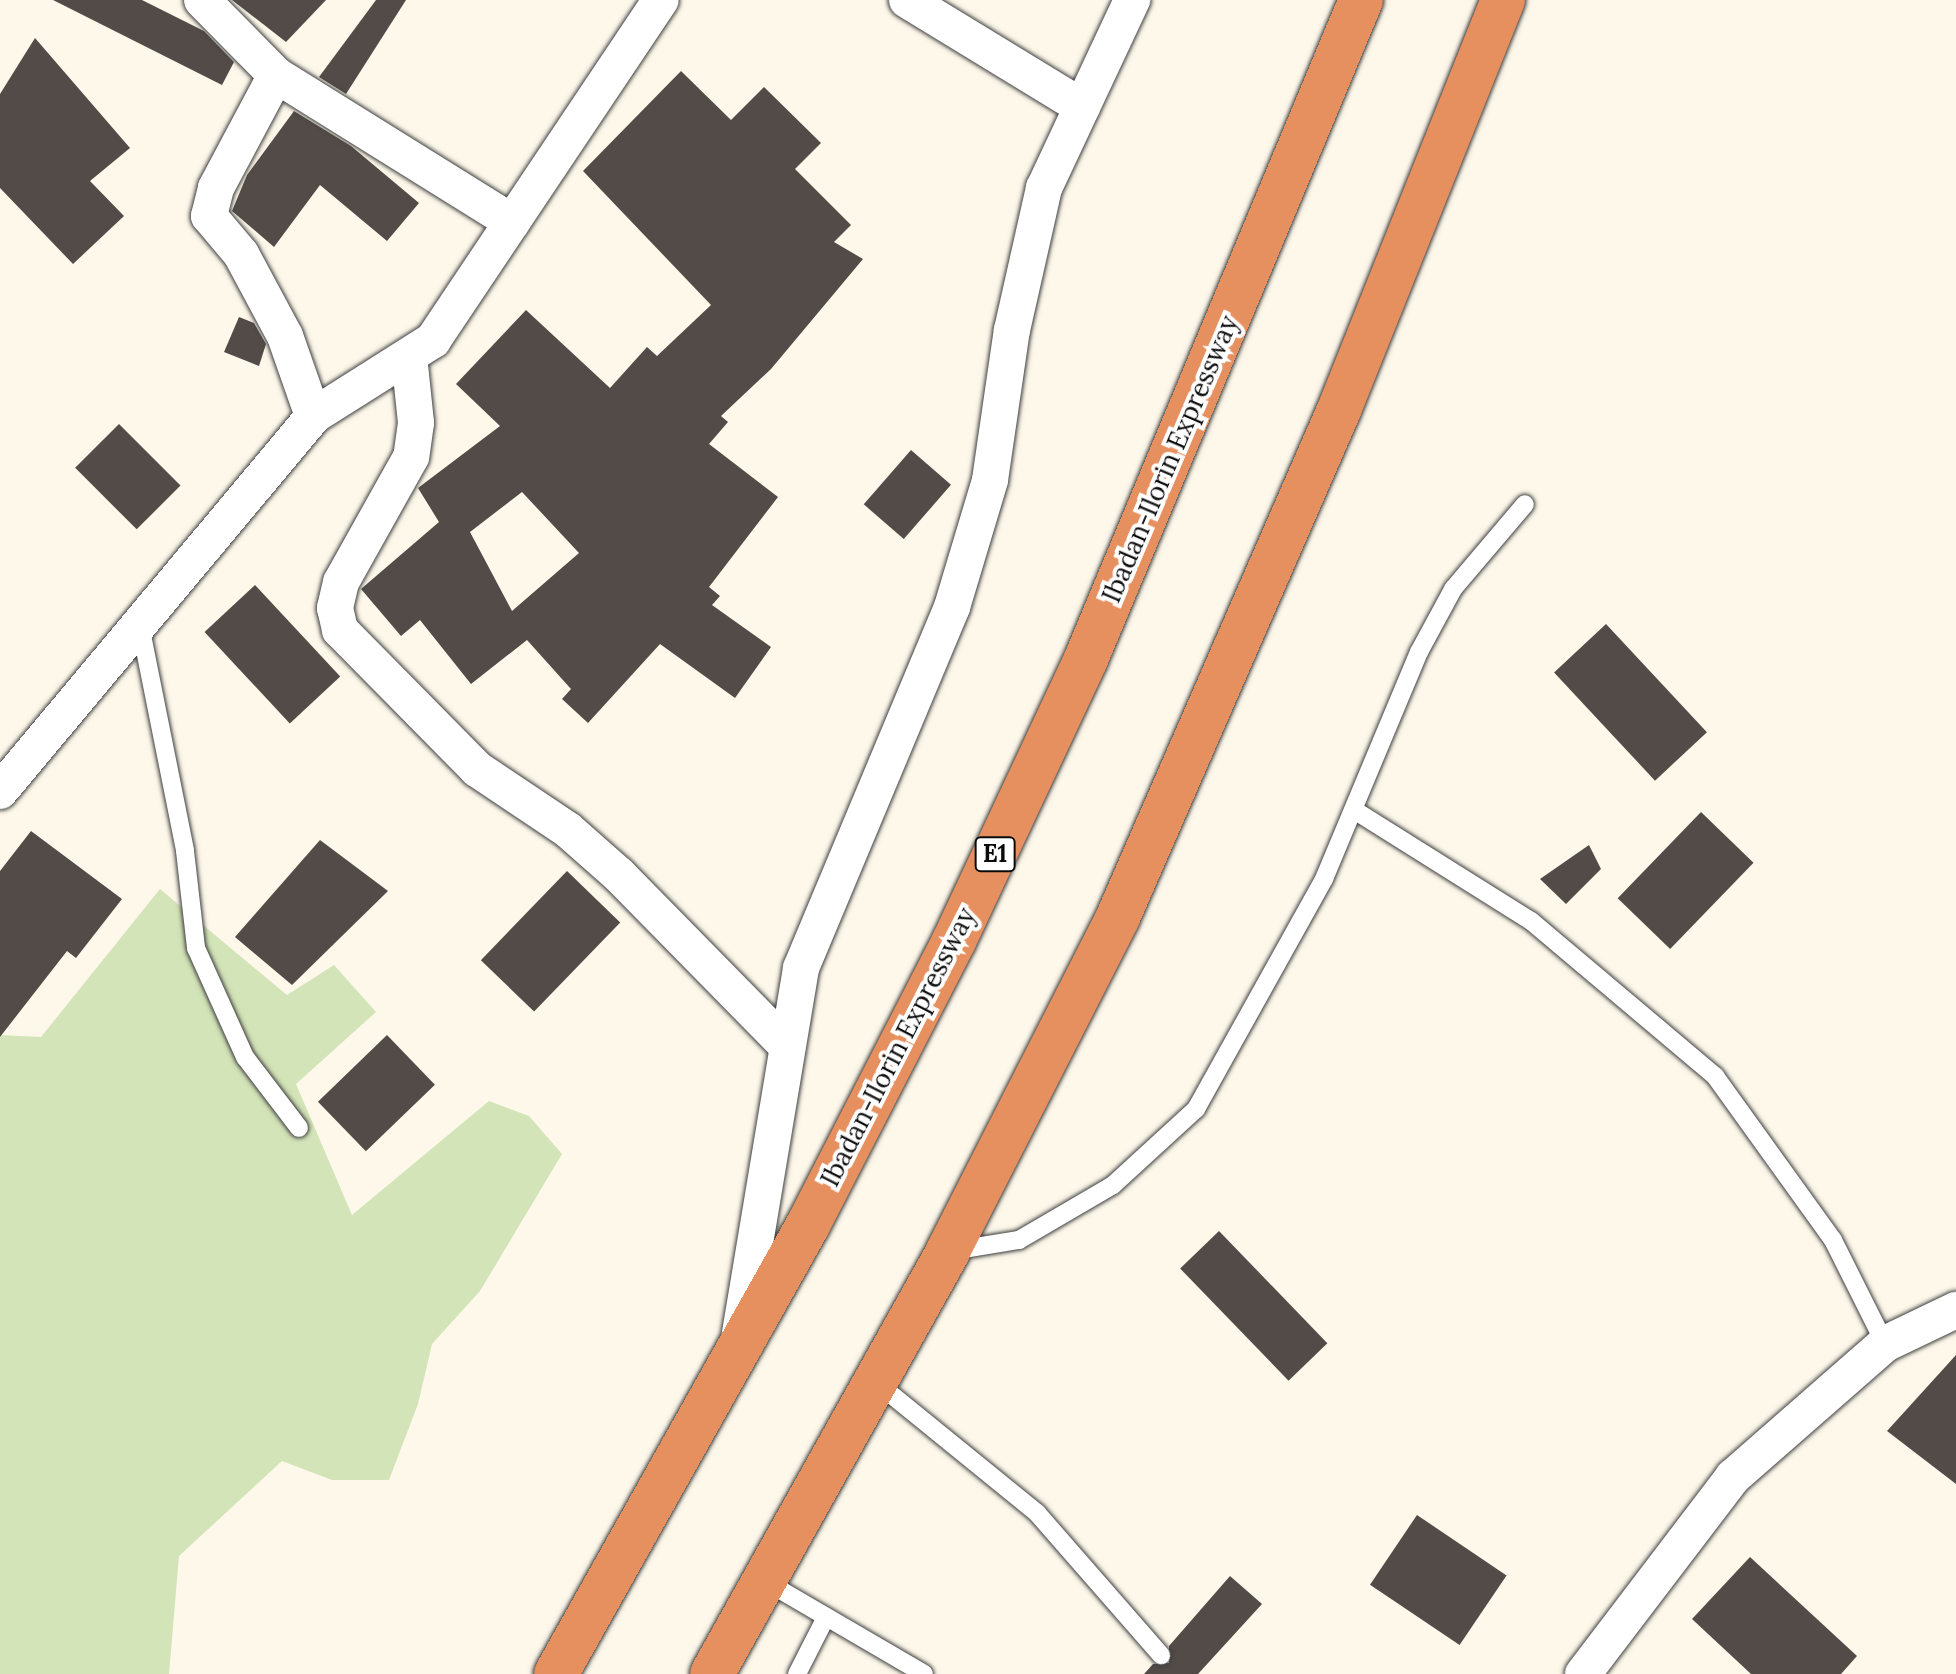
<!DOCTYPE html>
<html>
<head>
<meta charset="utf-8">
<style>
	body { margin:0 }
	#map { position:relative; width:1956px; height:1674px; overflow:hidden; background:#fdf8ea; font-family:Lora,serif }
	div>[style] { position:absolute }
	.green>* { inset:0; background:#d3e4b8 }
	.building>* { inset:0; background:#524b48; transform-origin:0 0 }
	.roads { filter:drop-shadow(0 0 2px #3e3e3e) drop-shadow(0 0 2px #3e3e3e) }
	.lane>* { height:18px; margin:-9px; padding:0 9px; transform-origin:9px; border-radius:9px; background:#fff }
	.street>* { height:36px; margin:-18px; padding:0 18px; transform-origin:18px; border-radius:18px; background:#fff }
	.highway>* { height:44px; margin:-22px; padding:0 22px; transform-origin:22px; border-radius:22px; background:#e7905f }
	span { translate:-50% -50%; white-space:nowrap; text-align:center; line-height:1.15; -webkit-text-stroke:8px #fff; paint-order:stroke }
	.shield-label span { padding:2px 6px; background:#fff; border:2px solid; border-radius:6px; -webkit-text-stroke-width:0 }
	.shield-label { font-size:24px; color:#0b0b0b; font-weight:700 }
	.street-label { font-size:26px; color:#0b0b0b }
</style>
</head>
<body>
<div id="map">
	<div class="green">
		<i style="clip-path:polygon(160px 889px,287px 995px,334px 965px,376px 1012px,296px 1084px,352px 1215px,489px 1101px,529px 1116px,562px 1154px,480px 1291px,432px 1344px,418px 1404px,389px 1480px,332px 1480px,282px 1461px,179px 1556px,169px 1674px,0 1674px,0 1035px,41px 1037px)"></i>
	</div>
	<div class="building">
		<i style="clip-path:polygon(53px 0,142px 0,204px 31px,234px 62px,222px 85px)"></i>
		<i style="clip-path:polygon(232px 0,326px 0,286px 42px)"></i>
		<i style="clip-path:polygon(376px 0,406px 0,346px 94px,319px 77px)"></i>
		<i style="clip-path:polygon(35px 38px,130px 148px,90px 181px,124px 216px,73px 264px,0 188px,0 94px)"></i>
		<i style="clip-path:polygon(evenodd,681px 71px,731px 120px,764px 87px,821px 143px,795px 169px,851px 225px,834px 242px,863px 259px,771px 369px,721px 416px,728px 422px,709px 444px,778px 497px,709px 587px,720px 596px,712px 605px,771px 647px,735px 698px,660px 644px,588px 723px,562px 699px,571px 689px,527px 640px,471px 684px,420px 620px,401px 636px,361px 589px,439px 522px,418px 488px,500px 426px,456px 384px,526px 310px,610px 388px,647px 347px,657px 356px,711px 305px,583px 171px,681px 71px,522px 492px,579px 553px,512px 611px,470px 532px,522px 492px)"></i>
		<i style="clip-path:polygon(294px 111px,351px 146px,419px 203px,387px 241px,320px 185px,274px 247px,232px 211px,247px 175px)"></i>
		<i style="clip-path:polygon(239px 317px,254px 323px,266px 344px,259px 366px,224px 352px)"></i>
		<i style="left:119px;top:424px;width:87px;height:62px;rotate:45deg"></i>
		<i style="left:911px;top:450px;width:53px;height:72px;rotate:41deg"></i>
		<i style="left:255px;top:585px;width:125px;height:69px;rotate:47deg"></i>
		<i style="left:1606px;top:624px;width:148px;height:71px;rotate:47deg"></i>
		<i style="left:1701px;top:812px;width:73px;height:120px;rotate:44deg"></i>
		<i style="clip-path:polygon(31px 831px,122px 899px,76px 958px,67px 951px,0 1037px,0 871px)"></i>
		<i style="clip-path:polygon(320px 840px,388px 891px,292px 985px,235px 937px)"></i>
		<i style="clip-path:polygon(1589px 845px,1601px 869px,1566px 904px,1540px 879px)"></i>
		<i style="left:567px;top:871px;width:74px;height:124px;rotate:44deg"></i>
		<i style="left:387px;top:1035px;width:69px;height:96px;rotate:46deg"></i>
		<i style="left:1219px;top:1231px;width:156px;height:54px;rotate:46deg"></i>
		<i style="clip-path:polygon(1956px 1355px,1956px 1484px,1887px 1431px)"></i>
		<i style="left:1417px;top:1515px;width:108px;height:84px;rotate:34deg"></i>
		<i style="clip-path:polygon(1750px 1557px,1857px 1656px,1841px 1674px,1751px 1674px,1692px 1619px)"></i>
		<i style="clip-path:polygon(1230px 1576px,1262px 1604px,1198px 1674px,1144px 1674px,1153px 1664px,1169px 1663px,1169px 1646px)"></i>
	</div>
	<div class="roads">
		<div class="lane">
			<i style="left:140px;top:625px;width:230px;rotate:78.7deg"></i>
			<i style="left:185px;top:851px;width:98px;rotate:83.5deg"></i>
			<i style="left:196px;top:948px;width:120px;rotate:65.8deg"></i>
			<i style="left:245px;top:1057px;width:89px;rotate:52.7deg"></i>
			<i style="left:1354px;top:810px;width:209px;rotate:32.1deg"></i>
			<i style="left:1531px;top:921px;width:241px;rotate:40.1deg"></i>
			<i style="left:1715px;top:1076px;width:202px;rotate:54.3deg"></i>
			<i style="left:1833px;top:1240px;width:116px;rotate:63.4deg"></i>
			<i style="left:951px;top:1251px;width:69px;rotate:-9.2deg"></i>
			<i style="left:1019px;top:1240px;width:109px;rotate:-30.3deg"></i>
			<i style="left:1113px;top:1185px;width:113px;rotate:-42.5deg"></i>
			<i style="left:1196px;top:1109px;width:263px;rotate:-60.9deg"></i>
			<i style="left:1324px;top:879px;width:246px;rotate:-67.3deg"></i>
			<i style="left:1419px;top:652px;width:72px;rotate:-61.6deg"></i>
			<i style="left:1453px;top:589px;width:111px;rotate:-49.7deg"></i>
			<i style="left:877px;top:1383px;width:206px;rotate:39.1deg"></i>
			<i style="left:1037px;top:1513px;width:189px;rotate:48.9deg"></i>
			<i style="left:765px;top:1581px;width:184px;rotate:30.3deg"></i>
			<i style="left:797px;top:1674px;width:64px;rotate:-63deg"></i>
		</div>
		<div class="street">
			<i style="left:202px;top:0;width:105px;rotate:45.4deg"></i>
			<i style="left:276px;top:75px;width:128px;rotate:118deg"></i>
			<i style="left:216px;top:188px;width:29px;rotate:104deg"></i>
			<i style="left:209px;top:216px;width:50px;rotate:49.9deg"></i>
			<i style="left:241px;top:254px;width:93px;rotate:61.8deg"></i>
			<i style="left:285px;top:336px;width:85px;rotate:70.7deg"></i>
			<i style="left:907px;top:0;width:205px;rotate:31.4deg"></i>
			<i style="left:276px;top:75px;width:278px;rotate:31.9deg"></i>
			<i style="left:409px;top:356px;width:67px;rotate:84deg"></i>
			<i style="left:416px;top:423px;width:34px;rotate:98deg"></i>
			<i style="left:411px;top:457px;width:143px;rotate:119.2deg"></i>
			<i style="left:341px;top:582px;width:27px;rotate:103deg"></i>
			<i style="left:335px;top:608px;width:23px;rotate:77deg"></i>
			<i style="left:340px;top:630px;width:195px;rotate:45.4deg"></i>
			<i style="left:477px;top:769px;width:110px;rotate:33.8deg"></i>
			<i style="left:568px;top:830px;width:68px;rotate:41.4deg"></i>
			<i style="left:619px;top:875px;width:240px;rotate:45.5deg"></i>
			<i style="left:0;top:791px;width:488px;rotate:-50.1deg"></i>
			<i style="left:313px;top:416px;width:142px;rotate:-32.3deg"></i>
			<i style="left:433px;top:340px;width:409px;rotate:-56.2deg"></i>
			<i style="left:740px;top:1333px;width:370px;rotate:-80.5deg"></i>
			<i style="left:801px;top:968px;width:391px;rotate:-67.3deg"></i>
			<i style="left:952px;top:607px;width:133px;rotate:-73.3deg"></i>
			<i style="left:990px;top:480px;width:152px;rotate:-81.7deg"></i>
			<i style="left:1012px;top:330px;width:146px;rotate:-77.3deg"></i>
			<i style="left:1044px;top:188px;width:208px;rotate:-64.9deg"></i>
			<i style="left:1583px;top:1674px;width:248px;rotate:-52.7deg"></i>
			<i style="left:1733px;top:1477px;width:202px;rotate:-41.2deg"></i>
			<i style="left:1885px;top:1344px;width:79px;rotate:-25.6deg"></i>
		</div>
		<div class="highway">
			<i style="left:556px;top:1674px;width:515px;rotate:-60.7deg"></i>
			<i style="left:808px;top:1225px;width:319px;rotate:-62.8deg"></i>
			<i style="left:954px;top:941px;width:311px;rotate:-64.9deg"></i>
			<i style="left:1086px;top:659px;width:714px;rotate:-67.35deg"></i>
			<i style="left:712px;top:1674px;width:484px;rotate:-60.8deg"></i>
			<i style="left:948px;top:1251px;width:375px;rotate:-63deg"></i>
			<i style="left:1118px;top:917px;width:553px;rotate:-66.45deg"></i>
			<i style="left:1339px;top:410px;width:442px;rotate:-68.2deg"></i>
		</div>
	</div>
	<div class="shield-label">
		<span style="left:995px;top:854px">E1</span>
	</div>
	<div class="street-label">
		<span style="left:1170px;top:459px;rotate:-67deg">Ibadan-Ilorin Expressway</span>
		<span style="left:898px;top:1047px;rotate:-63deg">Ibadan-Ilorin Expressway</span>
	</div>
</div>
</body>
</html>
